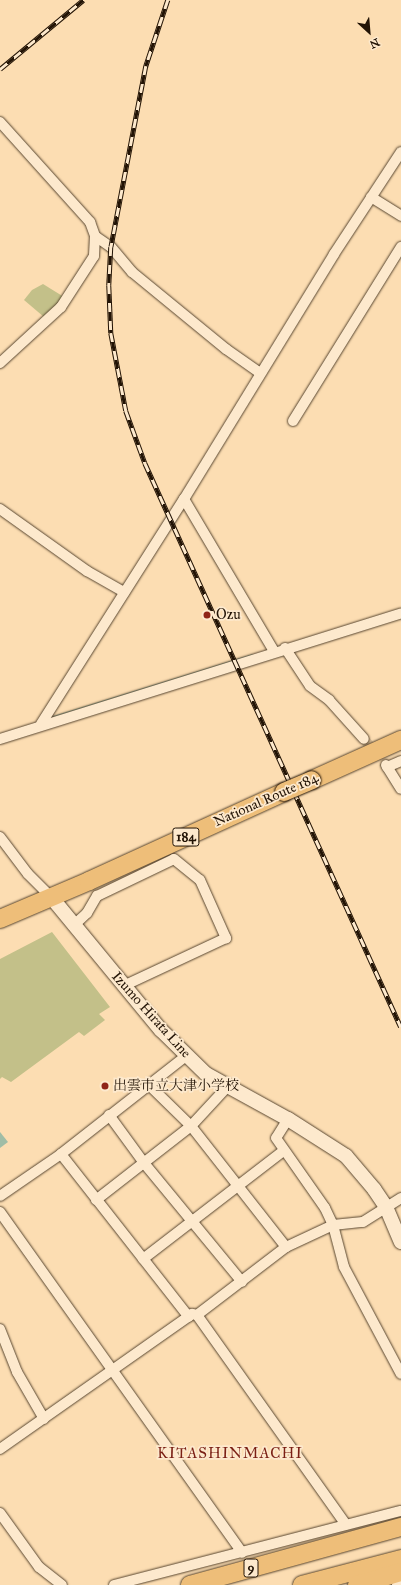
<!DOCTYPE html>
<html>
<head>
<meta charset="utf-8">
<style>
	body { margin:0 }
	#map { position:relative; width:401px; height:1585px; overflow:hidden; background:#fcddb2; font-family:"IM FELL Great Primer","Noto Serif JP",serif }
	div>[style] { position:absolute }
	.green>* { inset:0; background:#c3c089 }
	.water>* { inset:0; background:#a0bda6 }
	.stream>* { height:3px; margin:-1.5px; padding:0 1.5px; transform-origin:1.5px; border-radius:1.5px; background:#a0bda6 }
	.street-tunnel>* { height:10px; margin-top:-5px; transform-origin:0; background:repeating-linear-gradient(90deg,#dbbf98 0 10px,transparent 0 15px) }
	.roads { filter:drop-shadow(0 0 1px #584630) drop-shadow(0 0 1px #584630) }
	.street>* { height:10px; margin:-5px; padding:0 5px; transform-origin:5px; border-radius:5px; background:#fde9cd }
	.secondary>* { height:14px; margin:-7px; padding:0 7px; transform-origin:7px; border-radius:7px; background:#fde9cd }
	.highway>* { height:18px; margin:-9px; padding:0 9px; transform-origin:9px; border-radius:9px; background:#eebe79 }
	.rail>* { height:4.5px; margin-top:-2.25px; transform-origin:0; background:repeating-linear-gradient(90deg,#fde9cd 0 9px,#221305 0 18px); box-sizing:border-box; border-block:1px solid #221305 }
	.bridges { filter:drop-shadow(0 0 1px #221305) drop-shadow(0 0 1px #221305) }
	.highway-bridge>* { height:18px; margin:-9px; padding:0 9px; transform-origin:9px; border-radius:9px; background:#eebe79 }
	.dots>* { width:11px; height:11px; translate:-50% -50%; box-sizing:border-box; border:2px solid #fde9cd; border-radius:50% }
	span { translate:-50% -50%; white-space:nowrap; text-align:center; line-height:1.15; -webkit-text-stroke:3.5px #fde9cd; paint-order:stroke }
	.shield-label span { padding:1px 3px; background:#fde9cd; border:1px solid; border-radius:3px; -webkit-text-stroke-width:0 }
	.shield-label { font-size:13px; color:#221305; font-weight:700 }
	.poi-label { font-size:14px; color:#221305 }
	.left { translate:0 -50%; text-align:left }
	.street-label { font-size:14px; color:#221305 }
	.neighbourhood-label { font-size:15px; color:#7a1f14; letter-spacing:1px }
	.north { position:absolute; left:349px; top:12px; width:40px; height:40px; -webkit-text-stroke:3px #fde9cd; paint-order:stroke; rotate:154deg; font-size:11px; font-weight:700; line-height:16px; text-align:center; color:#221305 }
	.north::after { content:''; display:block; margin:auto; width:14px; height:18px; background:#221305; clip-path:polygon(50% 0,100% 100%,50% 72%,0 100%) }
</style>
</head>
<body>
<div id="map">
	<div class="green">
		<i style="clip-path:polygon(43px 284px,64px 297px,44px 317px,24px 300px,32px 290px)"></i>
		<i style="clip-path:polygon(52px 932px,110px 1007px,99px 1014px,105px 1020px,84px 1036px,79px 1032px,11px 1082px,2px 1077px,0 1079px,0 959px)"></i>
	</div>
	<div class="water">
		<i style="clip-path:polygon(0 1132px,8px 1142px,0 1148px)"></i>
	</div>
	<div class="stream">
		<i style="left:53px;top:717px;width:208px;rotate:-17.3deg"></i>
	</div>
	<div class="street-tunnel">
		<i style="left:364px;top:739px;width:34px;rotate:50deg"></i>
	</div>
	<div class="roads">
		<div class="street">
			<i style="left:0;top:122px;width:135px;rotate:48deg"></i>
			<i style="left:90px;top:222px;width:15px;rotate:70deg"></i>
			<i style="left:95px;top:236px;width:20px;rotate:93deg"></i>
			<i style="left:94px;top:256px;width:61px;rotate:122.9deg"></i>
			<i style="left:61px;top:307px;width:83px;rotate:137.4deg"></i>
			<i style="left:371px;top:197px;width:36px;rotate:32deg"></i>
			<i style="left:95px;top:236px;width:19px;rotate:35deg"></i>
			<i style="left:111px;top:247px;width:33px;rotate:50deg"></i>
			<i style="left:132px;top:272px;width:122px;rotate:39.3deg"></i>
			<i style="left:226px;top:349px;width:42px;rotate:35.2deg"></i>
			<i style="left:293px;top:421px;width:205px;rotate:-58.2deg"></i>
			<i style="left:184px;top:499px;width:177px;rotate:59.4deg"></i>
			<i style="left:0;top:509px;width:107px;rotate:35.5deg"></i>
			<i style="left:87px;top:571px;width:43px;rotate:29.6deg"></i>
			<i style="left:285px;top:648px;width:45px;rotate:56.7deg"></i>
			<i style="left:310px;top:686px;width:24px;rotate:36deg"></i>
			<i style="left:329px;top:700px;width:52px;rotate:48.1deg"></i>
			<i style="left:41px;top:724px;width:267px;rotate:-57.6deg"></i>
			<i style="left:184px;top:499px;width:287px;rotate:-58.5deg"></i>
			<i style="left:334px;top:254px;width:122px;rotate:-56.7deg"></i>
			<i style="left:0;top:739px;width:420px;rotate:-17.4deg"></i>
			<i style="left:386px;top:765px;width:28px;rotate:58deg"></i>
			<i style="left:387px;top:767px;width:15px;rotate:-23deg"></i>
			<i style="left:0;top:837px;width:46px;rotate:52.9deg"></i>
			<i style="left:28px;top:874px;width:34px;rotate:45deg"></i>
			<i style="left:73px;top:926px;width:19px;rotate:-43deg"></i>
			<i style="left:87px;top:913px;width:20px;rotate:-60deg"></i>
			<i style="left:97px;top:896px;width:85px;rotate:-25.7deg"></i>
			<i style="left:174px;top:859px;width:33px;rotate:39deg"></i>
			<i style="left:200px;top:880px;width:64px;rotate:65.9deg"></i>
			<i style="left:226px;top:938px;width:111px;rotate:155deg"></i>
			<i style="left:149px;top:1085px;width:59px;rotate:44.3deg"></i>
			<i style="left:191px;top:1126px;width:154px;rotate:51.9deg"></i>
			<i style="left:109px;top:1115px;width:59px;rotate:53.9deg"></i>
			<i style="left:144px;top:1163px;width:154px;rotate:50.5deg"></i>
			<i style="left:288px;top:1119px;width:22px;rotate:122deg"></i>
			<i style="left:276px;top:1138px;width:85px;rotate:55deg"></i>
			<i style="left:325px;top:1208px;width:19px;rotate:65deg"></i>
			<i style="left:333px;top:1225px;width:43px;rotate:75.3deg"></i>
			<i style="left:344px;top:1267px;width:121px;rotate:62deg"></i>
			<i style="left:61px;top:1154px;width:207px;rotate:51.9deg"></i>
			<i style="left:0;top:1196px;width:74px;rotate:-34.5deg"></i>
			<i style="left:61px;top:1154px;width:159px;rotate:-38.1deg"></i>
			<i style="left:96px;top:1200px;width:120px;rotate:-37.9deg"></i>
			<i style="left:191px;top:1126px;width:53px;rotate:-47.3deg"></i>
			<i style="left:0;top:1212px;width:418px;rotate:54.6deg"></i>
			<i style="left:143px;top:1259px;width:177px;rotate:-37.6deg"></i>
			<i style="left:197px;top:1315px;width:257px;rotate:54.6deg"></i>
			<i style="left:0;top:1329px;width:46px;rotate:68.4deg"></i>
			<i style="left:17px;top:1372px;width:54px;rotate:60.1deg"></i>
			<i style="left:0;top:1449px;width:235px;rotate:-35.1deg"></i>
			<i style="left:192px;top:1314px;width:5px;rotate:11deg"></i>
			<i style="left:197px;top:1315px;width:112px;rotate:-37.4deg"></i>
			<i style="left:286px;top:1247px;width:52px;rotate:-25.1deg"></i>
			<i style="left:333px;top:1225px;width:30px;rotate:-6deg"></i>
			<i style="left:363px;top:1222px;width:45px;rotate:-32.3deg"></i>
			<i style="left:0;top:1513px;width:67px;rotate:54.2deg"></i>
			<i style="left:39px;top:1567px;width:29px;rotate:38deg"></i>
			<i style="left:114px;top:1585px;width:296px;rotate:-14.5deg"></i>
			<i style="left:397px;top:1585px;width:4px;rotate:-14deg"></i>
		</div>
		<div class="secondary">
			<i style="left:52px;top:898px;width:171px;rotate:50.5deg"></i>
			<i style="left:161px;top:1030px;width:63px;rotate:44.4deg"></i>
			<i style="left:206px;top:1074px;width:94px;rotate:28.8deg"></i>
			<i style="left:288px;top:1119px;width:69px;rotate:32.5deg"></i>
			<i style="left:346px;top:1156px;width:43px;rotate:49.7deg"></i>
			<i style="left:374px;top:1189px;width:22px;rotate:56deg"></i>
			<i style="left:386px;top:1207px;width:38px;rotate:67deg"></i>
		</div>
		<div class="highway">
			<i style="left:312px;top:780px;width:98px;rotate:-24.2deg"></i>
			<i style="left:0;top:919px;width:97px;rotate:-23.1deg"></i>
			<i style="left:89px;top:881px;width:214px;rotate:-24.5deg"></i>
			<i style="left:190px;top:1585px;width:219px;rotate:-15.4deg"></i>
			<i style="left:302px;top:1585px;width:102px;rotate:-14.7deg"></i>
			<i style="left:357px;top:1585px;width:46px;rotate:-16.5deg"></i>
		</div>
	</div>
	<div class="rail">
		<i style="left:168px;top:0;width:70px;rotate:108.4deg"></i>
		<i style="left:146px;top:66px;width:184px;rotate:100.9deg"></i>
		<i style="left:111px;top:247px;width:38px;rotate:93deg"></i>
		<i style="left:109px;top:285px;width:48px;rotate:87.6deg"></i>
		<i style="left:111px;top:333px;width:79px;rotate:79.1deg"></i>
		<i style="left:126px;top:411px;width:55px;rotate:69.9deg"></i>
		<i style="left:145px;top:463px;width:619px;rotate:65.59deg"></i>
		<i style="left:0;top:69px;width:108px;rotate:-39.7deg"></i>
	</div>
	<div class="bridges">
		<div class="highway-bridge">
			<i style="left:284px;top:792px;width:30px;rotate:-23deg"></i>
		</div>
	</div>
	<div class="dots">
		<i style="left:207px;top:615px;background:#8f2418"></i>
		<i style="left:105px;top:1086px;background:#8f2418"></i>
	</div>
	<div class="shield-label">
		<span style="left:186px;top:837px">184</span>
		<span style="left:251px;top:1568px">9</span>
	</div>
	<div class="poi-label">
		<span class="left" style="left:216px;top:615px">Ozu</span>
		<span class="left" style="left:113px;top:1086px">出雲市立大津小学校</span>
	</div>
	<div class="street-label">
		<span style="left:266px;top:800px;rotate:-24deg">National Route 184</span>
		<span style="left:151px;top:1015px;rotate:48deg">Izumo Hirata Line</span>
	</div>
	<div class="neighbourhood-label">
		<span style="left:230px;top:1454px">KITASHINMACHI</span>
	</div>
	<div class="north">N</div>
</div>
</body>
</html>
